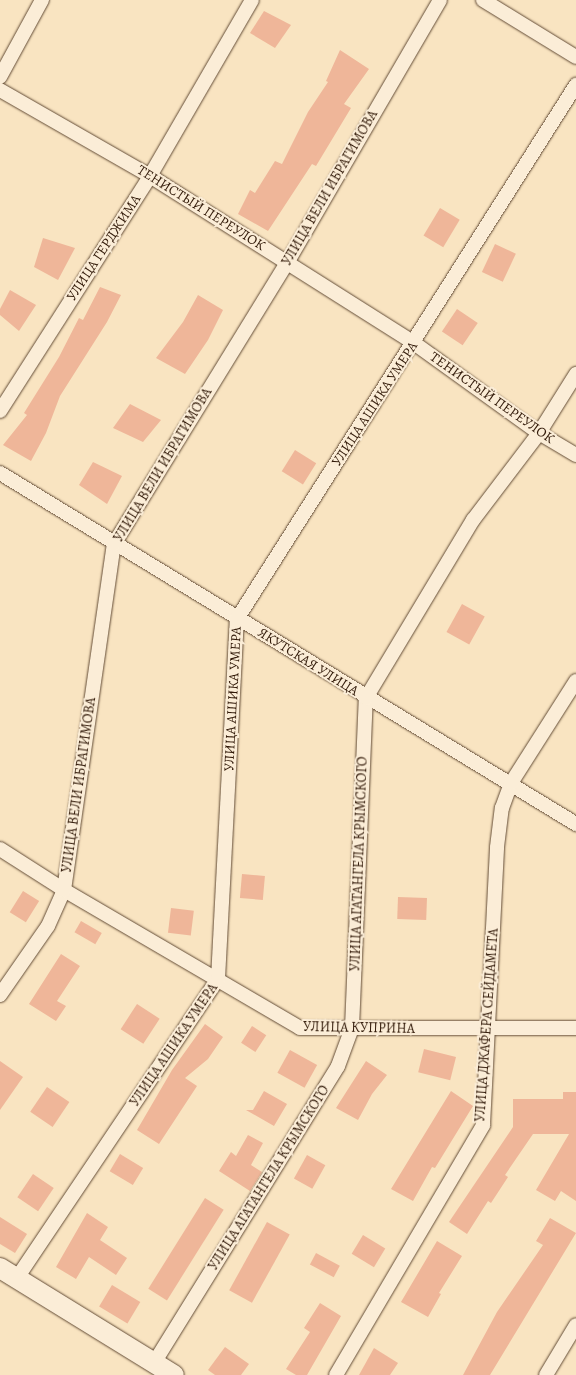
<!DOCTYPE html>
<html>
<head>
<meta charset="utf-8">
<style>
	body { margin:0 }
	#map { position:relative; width:576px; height:1375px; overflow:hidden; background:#f9e4c1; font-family:Alegreya,serif }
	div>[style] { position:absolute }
	.building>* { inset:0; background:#efb699; transform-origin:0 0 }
	.roads { filter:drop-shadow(0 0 1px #634c36) drop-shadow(0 0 1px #634c36) }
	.street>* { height:14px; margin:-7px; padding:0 7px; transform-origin:7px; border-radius:7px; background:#fbedd7 }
	.secondary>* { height:20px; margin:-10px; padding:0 10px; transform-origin:10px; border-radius:10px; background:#fbedd7 }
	span { translate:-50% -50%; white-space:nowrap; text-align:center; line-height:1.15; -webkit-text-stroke:4px #fbedd7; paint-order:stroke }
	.street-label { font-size:14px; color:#311908 }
</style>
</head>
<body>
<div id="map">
	<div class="building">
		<i style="clip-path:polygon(264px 11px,291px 25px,275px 48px,250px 33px)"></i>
		<i style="clip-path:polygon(340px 50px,369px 69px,344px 104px,351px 108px,316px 166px,312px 164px,268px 231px,238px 214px,250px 190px,255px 193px,275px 161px,282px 164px,308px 112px,328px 82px,326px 81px)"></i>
		<i style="left:440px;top:208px;width:23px;height:32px;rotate:31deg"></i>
		<i style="clip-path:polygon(43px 238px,75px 248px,58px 280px,34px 267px)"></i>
		<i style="left:495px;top:244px;width:23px;height:31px;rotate:25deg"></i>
		<i style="clip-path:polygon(100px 287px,121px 295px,107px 322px,60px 396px,46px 433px,31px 461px,3px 445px,27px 415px,24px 413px,59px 357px,79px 318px,83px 320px)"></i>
		<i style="clip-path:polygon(10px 290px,36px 305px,19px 331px,0 315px,0 309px)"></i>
		<i style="clip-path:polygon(198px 295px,223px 310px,208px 340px,185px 374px,156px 358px,183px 322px)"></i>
		<i style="left:457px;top:309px;width:25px;height:27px;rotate:34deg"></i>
		<i style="clip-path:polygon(130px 404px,161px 420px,143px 442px,113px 428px)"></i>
		<i style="left:295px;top:450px;width:25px;height:25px;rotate:32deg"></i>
		<i style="clip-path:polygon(93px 462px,122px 476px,107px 504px,79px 485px)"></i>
		<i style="left:462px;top:604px;width:26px;height:32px;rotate:29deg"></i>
		<i style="left:242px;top:874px;width:23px;height:24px;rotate:5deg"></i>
		<i style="left:23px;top:891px;width:19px;height:25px;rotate:32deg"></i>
		<i style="left:398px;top:897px;width:29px;height:22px;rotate:2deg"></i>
		<i style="left:171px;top:908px;width:23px;height:25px;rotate:7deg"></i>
		<i style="left:81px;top:921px;width:24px;height:13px;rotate:30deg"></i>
		<i style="clip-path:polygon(61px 954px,80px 966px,57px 1001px,66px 1006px,56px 1021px,29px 1004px)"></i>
		<i style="left:137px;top:1004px;width:27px;height:30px;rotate:33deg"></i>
		<i style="clip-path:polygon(205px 1024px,223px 1037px,208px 1059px,185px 1078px,197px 1086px,159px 1144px,137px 1130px,172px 1070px)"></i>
		<i style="left:252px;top:1026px;width:17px;height:20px;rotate:33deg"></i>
		<i style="left:424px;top:1049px;width:33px;height:24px;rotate:14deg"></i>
		<i style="left:290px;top:1050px;width:31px;height:26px;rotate:29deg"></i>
		<i style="clip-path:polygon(0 1061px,23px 1077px,0 1110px)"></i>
		<i style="clip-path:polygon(366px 1061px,387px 1075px,372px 1094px,358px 1120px,336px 1108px)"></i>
		<i style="left:47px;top:1087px;width:27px;height:30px;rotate:34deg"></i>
		<i style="clip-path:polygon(264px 1091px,287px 1104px,274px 1126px,246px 1110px,253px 1110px)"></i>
		<i style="clip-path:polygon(451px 1091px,473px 1106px,435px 1168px,432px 1167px,413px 1201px,391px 1189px)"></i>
		<i style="clip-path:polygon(563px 1092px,576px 1092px,576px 1201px,561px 1191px,555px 1201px,536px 1190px,569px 1134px,533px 1134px,505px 1175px,508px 1177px,491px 1203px,488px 1201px,467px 1234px,449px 1222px,513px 1127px,513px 1099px,563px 1099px)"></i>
		<i style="clip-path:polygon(248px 1135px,263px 1143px,251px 1165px,262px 1172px,250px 1191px,219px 1171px,231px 1152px,236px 1156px)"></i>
		<i style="left:120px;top:1154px;width:27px;height:20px;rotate:31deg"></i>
		<i style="left:307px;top:1155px;width:21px;height:27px;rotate:29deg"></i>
		<i style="left:33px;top:1174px;width:25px;height:28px;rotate:34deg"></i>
		<i style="left:205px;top:1198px;width:22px;height:107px;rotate:32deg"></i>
		<i style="clip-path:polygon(87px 1213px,108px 1227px,100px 1240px,127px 1258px,116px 1275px,89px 1257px,76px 1279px,56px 1267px)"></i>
		<i style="clip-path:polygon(0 1217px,27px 1234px,15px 1253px,0 1244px)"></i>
		<i style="clip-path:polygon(550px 1218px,576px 1233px,490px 1375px,463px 1375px,497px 1312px,543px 1245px,536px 1241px)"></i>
		<i style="left:267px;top:1222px;width:26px;height:78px;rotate:29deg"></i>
		<i style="left:363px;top:1235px;width:26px;height:22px;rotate:31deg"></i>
		<i style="clip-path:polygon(437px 1241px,462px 1256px,439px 1293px,441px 1294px,428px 1317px,401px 1302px)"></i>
		<i style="left:316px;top:1253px;width:27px;height:13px;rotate:28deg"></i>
		<i style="left:112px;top:1285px;width:33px;height:25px;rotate:31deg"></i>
		<i style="clip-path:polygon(320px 1303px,341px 1316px,307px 1375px,296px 1375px,286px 1369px,310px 1332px,304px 1328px)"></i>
		<i style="clip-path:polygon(225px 1347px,249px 1364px,241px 1375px,215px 1375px,208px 1370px)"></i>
		<i style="clip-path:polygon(374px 1348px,398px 1363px,390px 1375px,359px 1375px)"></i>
	</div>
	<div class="roads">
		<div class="street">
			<i style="left:483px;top:0;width:109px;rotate:31.5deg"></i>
			<i style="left:0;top:77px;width:88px;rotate:-61.4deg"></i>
			<i style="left:0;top:90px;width:173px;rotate:29.8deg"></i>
			<i style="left:150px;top:176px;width:312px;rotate:32.3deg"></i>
			<i style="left:414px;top:343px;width:154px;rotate:35.8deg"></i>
			<i style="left:539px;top:433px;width:43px;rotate:30.7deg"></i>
			<i style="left:0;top:411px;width:279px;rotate:-57.4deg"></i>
			<i style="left:150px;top:176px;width:203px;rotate:-59.9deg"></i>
			<i style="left:0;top:473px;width:675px;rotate:31.36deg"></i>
			<i style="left:0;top:849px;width:76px;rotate:32.6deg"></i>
			<i style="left:64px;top:890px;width:273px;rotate:30.3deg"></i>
			<i style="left:300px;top:1028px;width:276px"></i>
			<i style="left:0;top:995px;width:84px;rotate:-55.2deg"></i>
			<i style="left:48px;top:926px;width:39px;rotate:-66deg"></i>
			<i style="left:64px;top:890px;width:350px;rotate:-81.8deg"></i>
			<i style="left:114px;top:544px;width:330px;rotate:-58.4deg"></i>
			<i style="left:287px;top:263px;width:304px;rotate:-59.8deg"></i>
			<i style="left:17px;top:1278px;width:360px;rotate:-56.1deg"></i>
			<i style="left:218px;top:979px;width:361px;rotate:-87deg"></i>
			<i style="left:237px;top:619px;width:633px;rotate:-57.59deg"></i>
			<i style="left:154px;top:1363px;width:349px;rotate:-58.2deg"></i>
			<i style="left:338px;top:1066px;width:40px;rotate:-69.8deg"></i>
			<i style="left:352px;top:1028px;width:330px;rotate:-87.6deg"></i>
			<i style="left:366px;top:698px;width:208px;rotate:-59deg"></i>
			<i style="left:473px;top:520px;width:109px;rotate:-52.8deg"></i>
			<i style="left:539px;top:433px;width:70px;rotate:-57.9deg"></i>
			<i style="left:336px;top:1375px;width:290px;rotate:-59.5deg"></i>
			<i style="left:483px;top:1125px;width:278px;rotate:-87.1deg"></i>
			<i style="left:497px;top:847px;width:39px;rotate:-83deg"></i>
			<i style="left:502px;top:808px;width:27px;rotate:-70deg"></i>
			<i style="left:511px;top:783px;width:121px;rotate:-57.5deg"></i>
			<i style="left:546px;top:1375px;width:58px;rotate:-59deg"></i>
		</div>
		<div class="secondary">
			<i style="left:0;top:1268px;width:204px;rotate:31.6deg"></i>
		</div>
	</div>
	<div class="street-label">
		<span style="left:330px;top:188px;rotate:-60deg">УЛИЦА ВЕЛИ ИБРАГИМОВА</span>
		<span style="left:201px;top:208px;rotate:32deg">ТЕНИСТЫЙ ПЕРЕУЛОК</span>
		<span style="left:104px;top:248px;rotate:-57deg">УЛИЦА ГЕРДЖИМА</span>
		<span style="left:492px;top:398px;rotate:35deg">ТЕНИСТЫЙ ПЕРЕУЛОК</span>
		<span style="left:375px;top:404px;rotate:-57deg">УЛИЦА АШИКА УМЕРА</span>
		<span style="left:163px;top:465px;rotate:-59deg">УЛИЦА ВЕЛИ ИБРАГИМОВА</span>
		<span style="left:308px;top:662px;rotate:32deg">ЯКУТСКАЯ УЛИЦА</span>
		<span style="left:233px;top:699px;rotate:-87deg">УЛИЦА АШИКА УМЕРА</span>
		<span style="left:79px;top:785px;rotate:-82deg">УЛИЦА ВЕЛИ ИБРАГИМОВА</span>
		<span style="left:359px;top:864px;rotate:-88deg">УЛИЦА АГАТАНГЕЛА КРЫМСКОГО</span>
		<span style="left:487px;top:1025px;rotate:-86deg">УЛИЦА ДЖАФЕРА СЕЙДАМЕТА</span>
		<span style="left:359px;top:1028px;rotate:1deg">УЛИЦА КУПРИНА</span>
		<span style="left:174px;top:1045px;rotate:-56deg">УЛИЦА АШИКА УМЕРА</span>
		<span style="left:269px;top:1178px;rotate:-58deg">УЛИЦА АГАТАНГЕЛА КРЫМСКОГО</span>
	</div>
</div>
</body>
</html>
